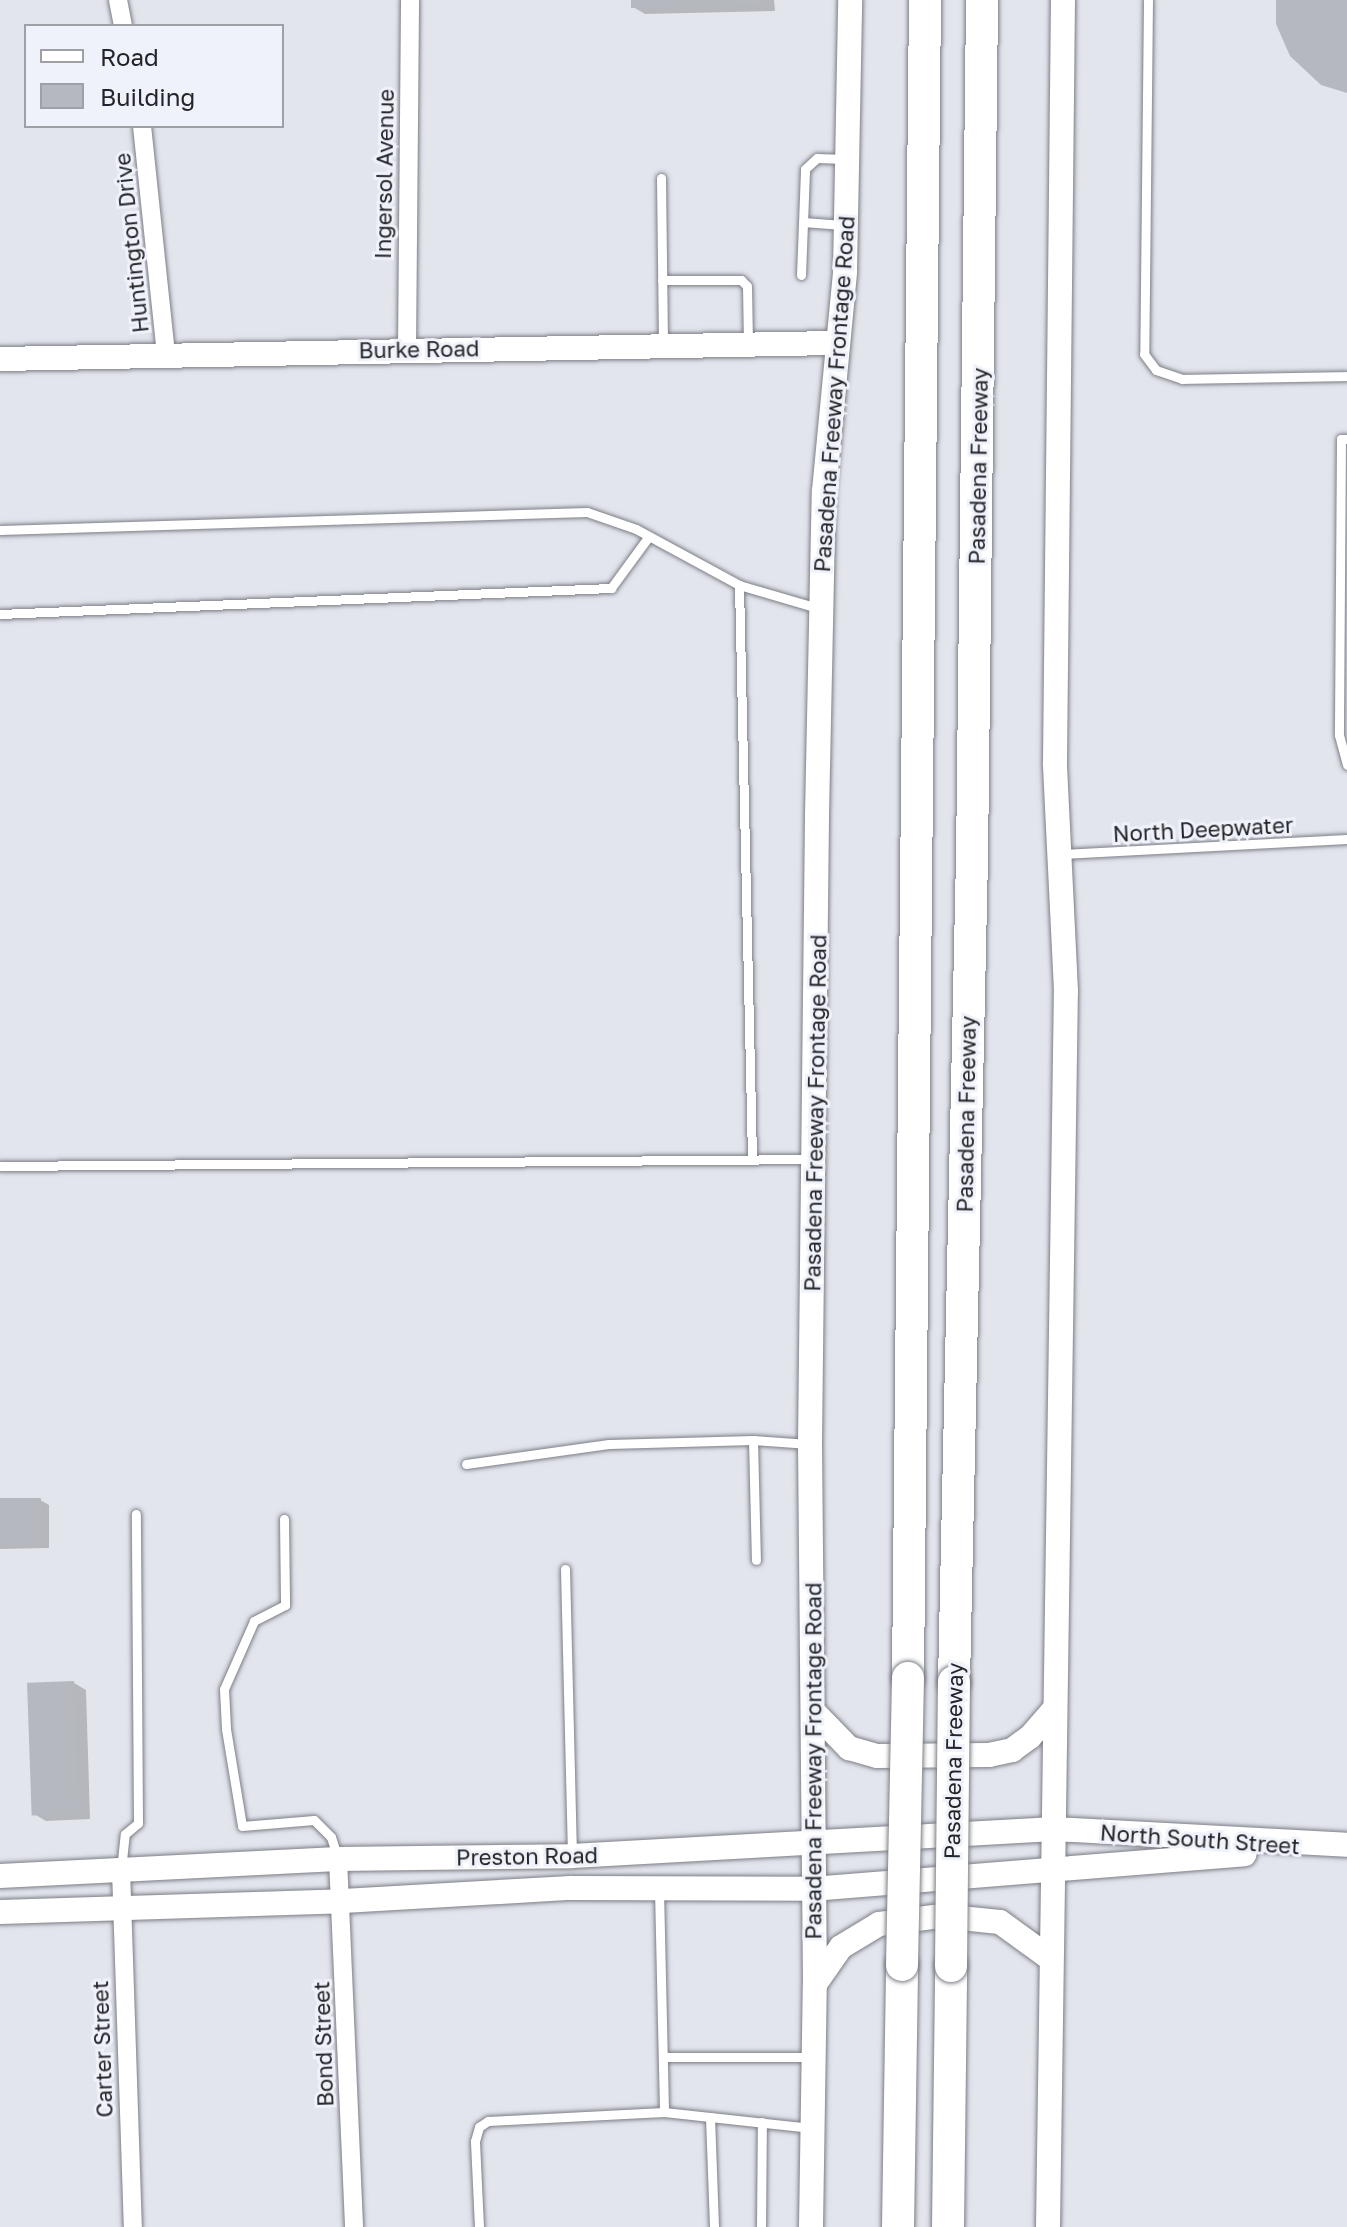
<!DOCTYPE html>
<html>
<head>
<meta charset="utf-8">
<style>
	body { margin:0 }
	#map { position:relative; width:1347px; height:2227px; overflow:hidden; background:#e3e5ed; font-family:"Golos Text",sans-serif }
	div>[style] { position:absolute }
	.shadow>* { inset:0; background:#0003 }
	.building>* { inset:0; background:#b6b8c0; transform-origin:0 0 }
	.roads { filter:drop-shadow(0 0 2px #7c7e85) drop-shadow(0 0 2px #7c7e85) }
	.lane>* { height:9px; margin:-4.5px; padding:0 4.5px; transform-origin:4.5px; border-radius:4.5px; background:#fff }
	.street>* { height:18px; margin:-9px; padding:0 9px; transform-origin:9px; border-radius:9px; background:#fff }
	.secondary>* { height:24px; margin:-12px; padding:0 12px; transform-origin:12px; border-radius:12px; background:#fff }
	.highway>* { height:32px; margin:-16px; padding:0 16px; transform-origin:16px; border-radius:16px; background:#fff }
	.bridges { filter:drop-shadow(0 0 2px #7c7e85) drop-shadow(0 0 2px #7c7e85) }
	.highway-bridge>* { height:32px; margin:-16px; padding:0 16px; transform-origin:16px; border-radius:16px; background:#fff }
	span { translate:-50% -50%; white-space:nowrap; text-align:center; line-height:1.15; -webkit-text-stroke:6px #f0f2fb; paint-order:stroke }
	.street-label { font-size:22px; color:#232427 }
	.legend { position:absolute; left:24px; top:24px; width:260px; height:104px; box-sizing:border-box; background:#f0f2fb; border:2px solid #9ea0a6; margin:0; padding:10px 14px; list-style:none; font-size:24px; color:#232427 }
	.legend li { display:flex; align-items:center; gap:16px; height:40px }
	.legend b { width:40px; border:2px solid #9ea0a6 }
</style>
</head>
<body>
<div id="map">
	<div class="shadow">
		<i style="clip-path:polygon(633px 0,774px 0,775px 11px,645px 14px,633px 7px)"></i>
		<i style="clip-path:polygon(0 1500px,40px 1500px,49px 1505px,49px 1548px,0 1549px)"></i>
		<i style="clip-path:polygon(74px 1683px,86px 1690px,90px 1819px,46px 1821px,34px 1814px)"></i>
	</div>
	<div class="building">
		<i style="clip-path:polygon(631px 0,763px 0,764px 5px,631px 8px)"></i>
		<i style="clip-path:polygon(1276px 0,1347px 0,1347px 93px,1321px 85px,1290px 56px,1276px 24px)"></i>
		<i style="left:0;top:1498px;width:41px;height:47px"></i>
		<i style="left:74px;top:1681px;width:133px;height:47px;rotate:88deg"></i>
	</div>
	<div class="roads">
		<div class="lane">
			<i style="left:1148px;top:0;width:354px;rotate:90.6deg"></i>
			<i style="left:1144px;top:354px;width:20px;rotate:53deg"></i>
			<i style="left:1156px;top:370px;width:28px;rotate:19deg"></i>
			<i style="left:1182px;top:379px;width:165px;rotate:-1deg"></i>
			<i style="left:661px;top:178px;width:167px;rotate:89.3deg"></i>
			<i style="left:803px;top:222px;width:40px;rotate:4.3deg"></i>
			<i style="left:801px;top:275px;width:106px;rotate:-87.8deg"></i>
			<i style="left:805px;top:169px;width:16px;rotate:-43deg"></i>
			<i style="left:817px;top:158px;width:28px;rotate:2deg"></i>
			<i style="left:662px;top:280px;width:79px"></i>
			<i style="left:741px;top:280px;width:8px;rotate:45deg"></i>
			<i style="left:747px;top:286px;width:58px;rotate:89deg"></i>
			<i style="left:1347px;top:439px;width:6px;rotate:180deg"></i>
			<i style="left:1341px;top:439px;width:296px;rotate:90.4deg"></i>
			<i style="left:1339px;top:735px;width:31px;rotate:75deg"></i>
			<i style="left:0;top:530px;width:587px;rotate:-1.76deg"></i>
			<i style="left:587px;top:512px;width:52px;rotate:19.1deg"></i>
			<i style="left:636px;top:529px;width:117px;rotate:28.5deg"></i>
			<i style="left:739px;top:585px;width:85px;rotate:16.3deg"></i>
			<i style="left:739px;top:585px;width:574px;rotate:88.7deg"></i>
			<i style="left:0;top:614px;width:612px;rotate:-2.44deg"></i>
			<i style="left:611px;top:588px;width:64px;rotate:-53.8deg"></i>
			<i style="left:1062px;top:854px;width:285px;rotate:-3deg"></i>
			<i style="left:0;top:1166px;width:813px;rotate:-0.49deg"></i>
			<i style="left:753px;top:1440px;width:120px;rotate:88.6deg"></i>
			<i style="left:466px;top:1464px;width:144px;rotate:-8deg"></i>
			<i style="left:609px;top:1444px;width:144px;rotate:-1.6deg"></i>
			<i style="left:753px;top:1440px;width:56px;rotate:4.1deg"></i>
			<i style="left:284px;top:1519px;width:86px;rotate:89.3deg"></i>
			<i style="left:285px;top:1605px;width:35px;rotate:153deg"></i>
			<i style="left:254px;top:1621px;width:74px;rotate:113.8deg"></i>
			<i style="left:224px;top:1689px;width:40px;rotate:87.1deg"></i>
			<i style="left:226px;top:1729px;width:98px;rotate:80.6deg"></i>
			<i style="left:242px;top:1826px;width:72px;rotate:-4.8deg"></i>
			<i style="left:314px;top:1820px;width:24px;rotate:45deg"></i>
			<i style="left:331px;top:1837px;width:20px;rotate:72deg"></i>
			<i style="left:565px;top:1569px;width:284px;rotate:88.6deg"></i>
			<i style="left:121px;top:1870px;width:36px;rotate:-84deg"></i>
			<i style="left:125px;top:1834px;width:17px;rotate:-40deg"></i>
			<i style="left:138px;top:1823px;width:309px;rotate:-90.4deg"></i>
			<i style="left:659px;top:1890px;width:222px;rotate:88.7deg"></i>
			<i style="left:664px;top:2057px;width:149px"></i>
			<i style="left:710px;top:2117px;width:110px;rotate:87.9deg"></i>
			<i style="left:479px;top:2227px;width:86px;rotate:-92.7deg"></i>
			<i style="left:475px;top:2141px;width:15px;rotate:-74deg"></i>
			<i style="left:479px;top:2127px;width:11px;rotate:-34deg"></i>
			<i style="left:488px;top:2121px;width:176px;rotate:-2.9deg"></i>
			<i style="left:664px;top:2112px;width:148px;rotate:6.2deg"></i>
			<i style="left:761px;top:2227px;width:105px;rotate:-89.5deg"></i>
		</div>
		<div class="street">
			<i style="left:118px;top:0;width:26px;rotate:79deg"></i>
			<i style="left:142px;top:126px;width:230px;rotate:84deg"></i>
			<i style="left:407px;top:349px;width:349px;rotate:-89.5deg"></i>
			<i style="left:338px;top:1859px;width:368px;rotate:87.5deg"></i>
			<i style="left:121px;top:1870px;width:357px;rotate:88.1deg"></i>
		</div>
		<div class="secondary">
			<i style="left:0;top:359px;width:837px;rotate:-1.1deg"></i>
			<i style="left:813px;top:1711px;width:52px;rotate:45.8deg"></i>
			<i style="left:849px;top:1748px;width:29px;rotate:16deg"></i>
			<i style="left:877px;top:1756px;width:112px;rotate:-0.5deg"></i>
			<i style="left:989px;top:1755px;width:24px;rotate:-12deg"></i>
			<i style="left:1012px;top:1750px;width:22px;rotate:-36deg"></i>
			<i style="left:1030px;top:1737px;width:38px;rotate:-49deg"></i>
			<i style="left:0;top:1876px;width:338px;rotate:-2.9deg"></i>
			<i style="left:338px;top:1859px;width:234px;rotate:-0.7deg"></i>
			<i style="left:572px;top:1856px;width:483px;rotate:-3.2deg"></i>
			<i style="left:1054px;top:1829px;width:293px;rotate:3.1deg"></i>
			<i style="left:0;top:1912px;width:343px;rotate:-1.8deg"></i>
			<i style="left:343px;top:1901px;width:228px;rotate:-3.3deg"></i>
			<i style="left:571px;top:1888px;width:241px;rotate:0.2deg"></i>
			<i style="left:812px;top:1889px;width:434px;rotate:-4.6deg"></i>
			<i style="left:815px;top:1984px;width:45px;rotate:-54.9deg"></i>
			<i style="left:841px;top:1947px;width:44px;rotate:-31.2deg"></i>
			<i style="left:879px;top:1924px;width:63px;rotate:-7.4deg"></i>
			<i style="left:941px;top:1916px;width:59px;rotate:5.8deg"></i>
			<i style="left:1000px;top:1922px;width:63px;rotate:36deg"></i>
			<i style="left:811px;top:2227px;width:243px;rotate:-89.1deg"></i>
			<i style="left:815px;top:1984px;width:540px;rotate:-90.53deg"></i>
			<i style="left:810px;top:1444px;width:629px;rotate:-89.36deg"></i>
			<i style="left:817px;top:815px;width:324px;rotate:-88.8deg"></i>
			<i style="left:824px;top:491px;width:221px;rotate:-84.5deg"></i>
			<i style="left:845px;top:271px;width:271px;rotate:-88.9deg"></i>
			<i style="left:1048px;top:2227px;width:1236px;rotate:-89.17deg"></i>
			<i style="left:1066px;top:991px;width:229px;rotate:-92.8deg"></i>
			<i style="left:1055px;top:762px;width:762px;rotate:-89.4deg"></i>
		</div>
		<div class="highway">
			<i style="left:908px;top:1678px;width:1678px;rotate:-89.42deg"></i>
			<i style="left:954px;top:1682px;width:823px;rotate:-88.75deg"></i>
			<i style="left:972px;top:859px;width:859px;rotate:-89.33deg"></i>
			<i style="left:898px;top:2227px;width:262px;rotate:-89.1deg"></i>
			<i style="left:948px;top:2227px;width:261px;rotate:-89.3deg"></i>
		</div>
	</div>
	<div class="bridges">
		<div class="highway-bridge">
			<i style="left:902px;top:1965px;width:287px;rotate:-88.8deg"></i>
			<i style="left:951px;top:1966px;width:284px;rotate:-89.4deg"></i>
		</div>
	</div>
	<div class="street-label">
		<span style="left:384px;top:174px;rotate:-89deg">Ingersol Avenue</span>
		<span style="left:131px;top:243px;rotate:-96deg">Huntington Drive</span>
		<span style="left:419px;top:349px;rotate:-1deg">Burke Road</span>
		<span style="left:834px;top:394px;rotate:-86deg">Pasadena Freeway Frontage Road</span>
		<span style="left:978px;top:466px;rotate:-89deg">Pasadena Freeway</span>
		<span style="left:1203px;top:829px;rotate:-3deg">North Deepwater</span>
		<span style="left:815px;top:1113px;rotate:-89deg">Pasadena Freeway Frontage Road</span>
		<span style="left:966px;top:1114px;rotate:-89deg">Pasadena Freeway</span>
		<span style="left:813px;top:1761px;rotate:-90deg">Pasadena Freeway Frontage Road</span>
		<span style="left:953px;top:1761px;rotate:-89deg">Pasadena Freeway</span>
		<span style="left:1200px;top:1839px;rotate:4deg">North South Street</span>
		<span style="left:527px;top:1856px;rotate:-1deg">Preston Road</span>
		<span style="left:323px;top:2044px;rotate:-92deg">Bond Street</span>
		<span style="left:102px;top:2049px;rotate:-92deg">Carter Street</span>
	</div>
	<ul class="legend">
	<li><b style="height:10px;background:#fff"></b>Road</li>
	<li><b style="height:22px;background:#b6b8c0"></b>Building</li>
	</ul>
</div>
</body>
</html>
